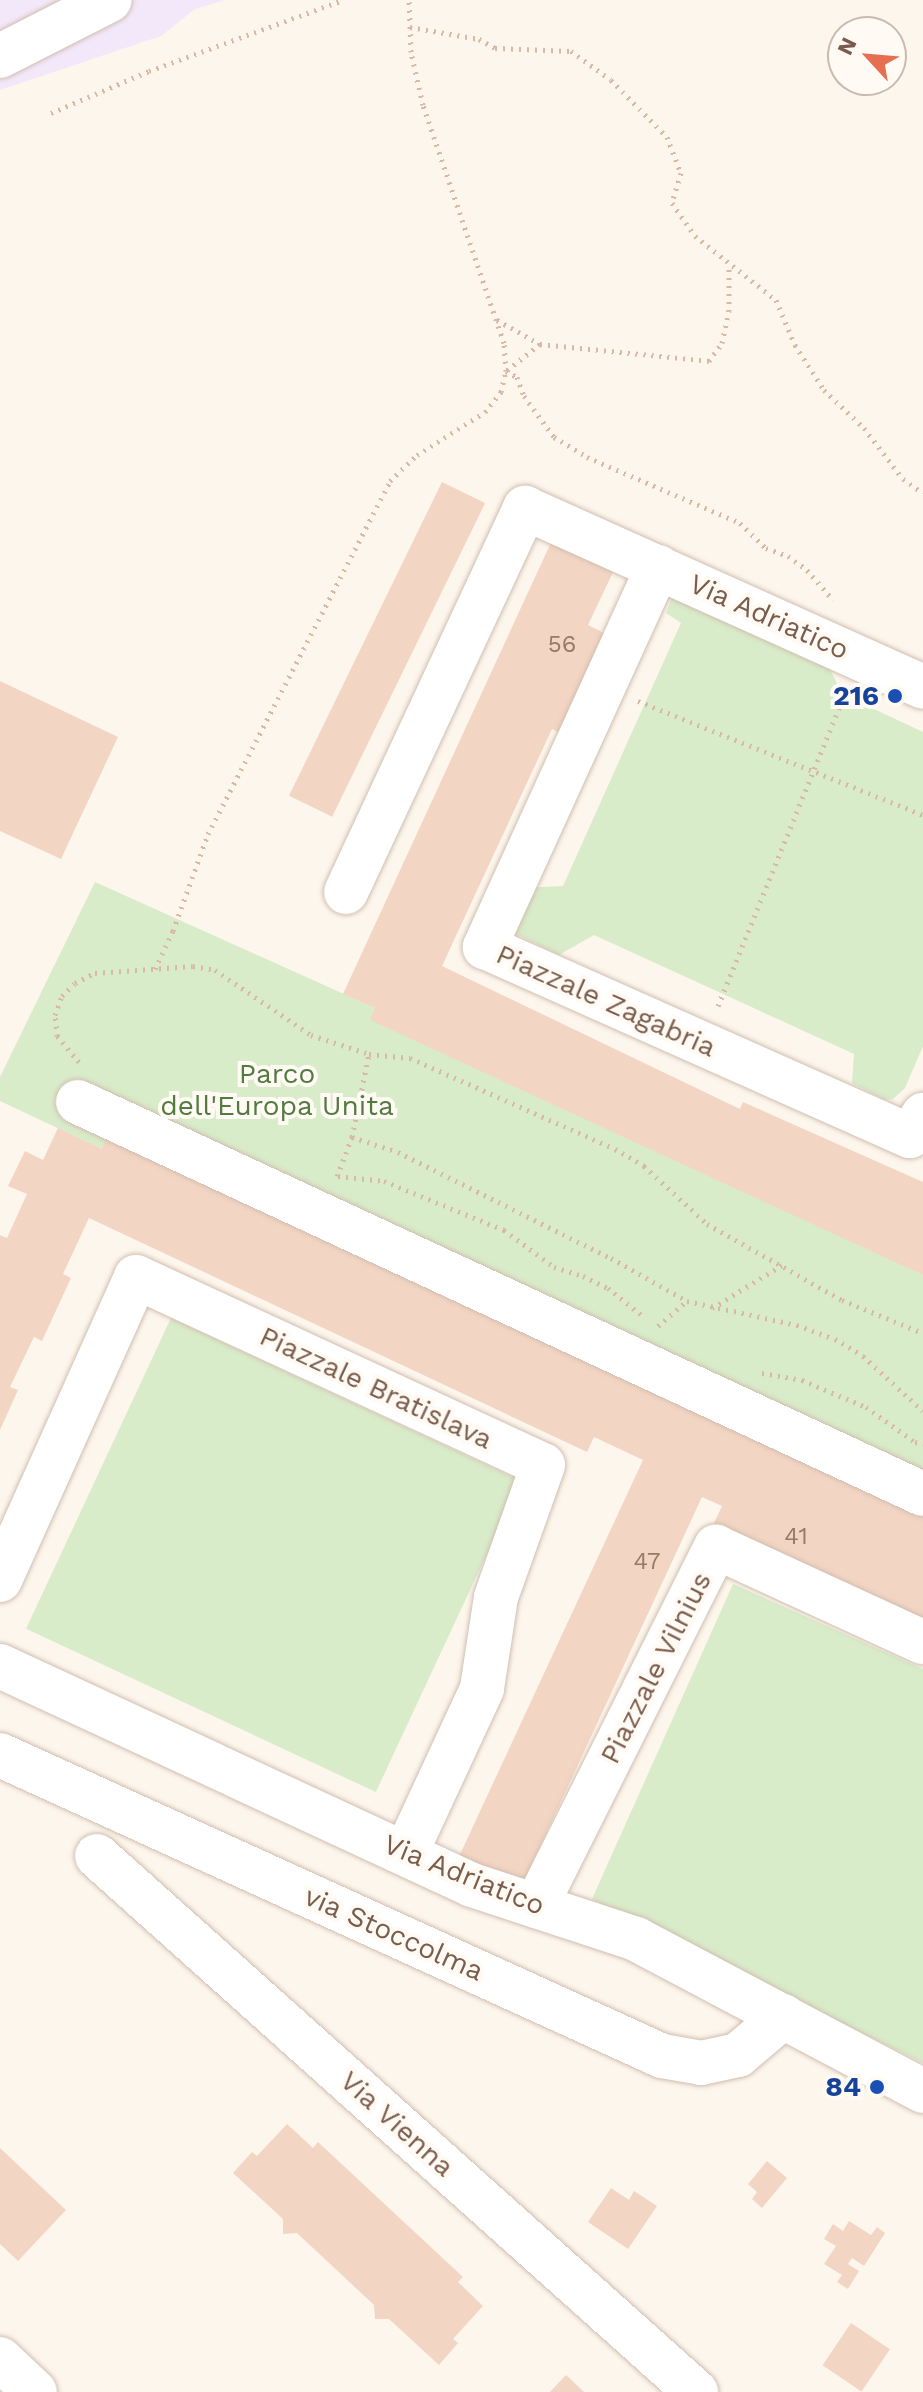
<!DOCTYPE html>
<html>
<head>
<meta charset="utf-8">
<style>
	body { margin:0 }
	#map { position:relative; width:923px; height:2392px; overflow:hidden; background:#fdf6ec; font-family:"Work Sans",sans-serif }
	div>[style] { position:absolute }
	.education>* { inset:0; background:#f3e8fa }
	.green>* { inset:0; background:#d8ecc9; transform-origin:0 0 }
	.building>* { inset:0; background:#f3d5c3; transform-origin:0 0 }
	.path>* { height:5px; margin-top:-2.5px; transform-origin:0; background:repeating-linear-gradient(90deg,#d9b8a5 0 2px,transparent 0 8px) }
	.roads { filter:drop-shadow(0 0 2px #d1beb0) drop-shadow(0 0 2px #d1beb0) }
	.minor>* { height:44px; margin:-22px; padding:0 22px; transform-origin:22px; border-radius:22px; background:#fff }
	.dots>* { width:22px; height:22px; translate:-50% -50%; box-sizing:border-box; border:4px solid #fffaf3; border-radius:50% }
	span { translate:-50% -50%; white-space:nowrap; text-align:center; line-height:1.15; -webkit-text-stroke:8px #fffaf3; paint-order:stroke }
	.number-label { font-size:24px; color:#987a6a }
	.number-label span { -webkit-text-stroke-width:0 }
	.street-label { font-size:28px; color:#7a5c4d }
	.transit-label { font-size:28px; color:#164399; font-weight:700 }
	.right { translate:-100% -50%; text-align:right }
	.park-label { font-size:28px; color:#537a41 }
	.north { position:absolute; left:827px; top:16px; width:80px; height:80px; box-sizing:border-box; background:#fffaf3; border:2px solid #cabbb1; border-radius:50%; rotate:296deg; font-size:22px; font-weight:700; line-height:32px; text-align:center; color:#7a5c4d }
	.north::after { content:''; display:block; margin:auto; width:28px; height:36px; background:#e76f51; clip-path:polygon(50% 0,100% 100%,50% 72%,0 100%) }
</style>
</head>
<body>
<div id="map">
	<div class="education">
		<i style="clip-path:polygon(0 0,225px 0,195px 9px,161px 36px,0 90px)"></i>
	</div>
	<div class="green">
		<i style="clip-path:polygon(674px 593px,829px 667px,842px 694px,923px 732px,923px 1046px,905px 1088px,893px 1099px,885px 1100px,852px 1083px,854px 1054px,594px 935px,559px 955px,514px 933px,524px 888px,563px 886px,681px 623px,666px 613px)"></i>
		<i style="clip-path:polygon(95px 882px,375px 1008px,923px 1275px,923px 1516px,107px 1138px,102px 1149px,0 1101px,0 1077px)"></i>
		<i style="left:171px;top:1318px;width:386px;height:343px;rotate:25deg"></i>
		<i style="clip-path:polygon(733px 1584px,923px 1669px,923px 2063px,592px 1899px)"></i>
	</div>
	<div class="building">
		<i style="left:442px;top:482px;width:48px;height:349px;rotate:26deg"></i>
		<i style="clip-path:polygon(554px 536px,616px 566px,588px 625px,610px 636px,564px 735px,552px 729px,442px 966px,740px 1109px,743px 1102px,923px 1182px,923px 1275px,370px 1020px,375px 1008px,343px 994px)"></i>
		<i style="clip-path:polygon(0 681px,118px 737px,61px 859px,0 831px)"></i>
		<i style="clip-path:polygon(58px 1128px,102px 1149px,106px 1137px,923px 1516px,923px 1622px,713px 1525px,722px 1506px,702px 1497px,519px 1892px,456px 1863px,643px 1460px,594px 1437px,587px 1452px,89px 1218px,63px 1274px,71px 1278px,42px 1341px,34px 1337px,10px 1387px,18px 1390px,0 1430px,0 1235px,7px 1238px,27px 1194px,8px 1186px,25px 1151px,43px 1160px)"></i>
		<i style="clip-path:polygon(287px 2124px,313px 2148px,318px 2142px,463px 2277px,458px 2282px,483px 2306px,453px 2339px,458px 2343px,439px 2365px,389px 2319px,375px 2319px,374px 2305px,297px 2233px,283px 2234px,283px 2219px,233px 2173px,252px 2152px,257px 2156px)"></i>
		<i style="clip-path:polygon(0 2148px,66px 2210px,18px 2261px,0 2244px)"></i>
		<i style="clip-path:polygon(767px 2161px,787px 2178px,762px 2208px,752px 2199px,757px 2192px,748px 2184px)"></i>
		<i style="clip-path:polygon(611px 2188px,629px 2200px,634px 2191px,657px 2206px,628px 2249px,588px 2222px)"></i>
		<i style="clip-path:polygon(849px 2221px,871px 2235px,877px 2227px,885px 2233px,864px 2266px,852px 2258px,848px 2264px,859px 2271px,848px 2289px,837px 2282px,842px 2275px,824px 2264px,836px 2246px,824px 2239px,833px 2224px,843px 2231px)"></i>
		<i style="left:851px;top:2323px;width:47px;height:51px;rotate:34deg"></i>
		<i style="clip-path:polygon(566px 2375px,584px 2392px,550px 2392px)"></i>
	</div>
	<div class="path">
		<i style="left:410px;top:27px;width:70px;rotate:9.9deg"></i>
		<i style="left:479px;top:39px;width:18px;rotate:29deg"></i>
		<i style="left:495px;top:48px;width:76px;rotate:2.3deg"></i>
		<i style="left:571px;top:51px;width:49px;rotate:35.9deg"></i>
		<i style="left:611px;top:80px;width:80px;rotate:45.5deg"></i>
		<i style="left:667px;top:137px;width:39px;rotate:69deg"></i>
		<i style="left:681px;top:173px;width:31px;rotate:107deg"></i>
		<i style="left:672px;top:203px;width:40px;rotate:55.1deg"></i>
		<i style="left:695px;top:236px;width:103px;rotate:38.3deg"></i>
		<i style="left:776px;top:300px;width:49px;rotate:67.1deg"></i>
		<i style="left:795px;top:345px;width:54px;rotate:57.2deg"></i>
		<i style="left:824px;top:390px;width:55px;rotate:43.5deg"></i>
		<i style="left:864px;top:428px;width:64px;rotate:52.6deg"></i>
		<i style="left:903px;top:479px;width:24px;rotate:35deg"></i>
		<i style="left:51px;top:113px;width:107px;rotate:-23.2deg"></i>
		<i style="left:149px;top:71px;width:207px;rotate:-20.1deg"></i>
		<i style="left:497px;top:320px;width:49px;rotate:29.2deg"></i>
		<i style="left:540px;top:344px;width:170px;rotate:5.7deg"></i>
		<i style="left:709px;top:361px;width:22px;rotate:-54deg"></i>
		<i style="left:722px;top:343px;width:33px;rotate:-78deg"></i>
		<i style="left:729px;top:311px;width:46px;rotate:-90deg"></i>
		<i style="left:540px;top:344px;width:43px;rotate:141.5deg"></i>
		<i style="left:506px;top:371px;width:13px;rotate:29deg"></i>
		<i style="left:517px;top:377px;width:20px;rotate:70deg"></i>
		<i style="left:524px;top:396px;width:51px;rotate:53.8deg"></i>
		<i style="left:554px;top:437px;width:39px;rotate:31deg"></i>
		<i style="left:587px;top:457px;width:167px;rotate:23.3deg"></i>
		<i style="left:740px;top:523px;width:36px;rotate:44deg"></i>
		<i style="left:766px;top:548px;width:23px;rotate:20deg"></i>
		<i style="left:788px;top:556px;width:24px;rotate:36deg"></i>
		<i style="left:807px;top:570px;width:40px;rotate:49deg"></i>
		<i style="left:638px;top:701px;width:307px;rotate:21.8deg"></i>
		<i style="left:155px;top:969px;width:42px;rotate:-64.7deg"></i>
		<i style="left:173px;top:931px;width:103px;rotate:-70.2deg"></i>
		<i style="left:208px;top:834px;width:397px;rotate:-62.7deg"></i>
		<i style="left:390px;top:481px;width:37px;rotate:-44deg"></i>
		<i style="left:417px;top:455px;width:80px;rotate:-32.3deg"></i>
		<i style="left:485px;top:412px;width:26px;rotate:-51deg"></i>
		<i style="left:501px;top:392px;width:22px;rotate:-77deg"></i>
		<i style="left:506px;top:371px;width:28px;rotate:-94deg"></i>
		<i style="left:504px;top:343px;width:251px;rotate:-108.8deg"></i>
		<i style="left:423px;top:105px;width:54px;rotate:-102.8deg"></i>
		<i style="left:411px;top:52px;width:52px;rotate:-92.2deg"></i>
		<i style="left:718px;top:1006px;width:338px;rotate:-67.9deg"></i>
		<i style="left:79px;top:1062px;width:34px;rotate:-130deg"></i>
		<i style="left:57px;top:1036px;width:21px;rotate:-95deg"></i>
		<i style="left:55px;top:1015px;width:20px;rotate:-70deg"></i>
		<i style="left:62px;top:996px;width:18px;rotate:-45deg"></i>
		<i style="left:75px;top:983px;width:22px;rotate:-27deg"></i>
		<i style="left:95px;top:973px;width:98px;rotate:-4.1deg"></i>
		<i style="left:193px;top:966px;width:22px;rotate:10deg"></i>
		<i style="left:215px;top:970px;width:116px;rotate:34.1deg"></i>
		<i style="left:311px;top:1035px;width:61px;rotate:18.1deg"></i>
		<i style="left:369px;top:1054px;width:41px;rotate:5.6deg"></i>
		<i style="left:410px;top:1058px;width:224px;rotate:23.9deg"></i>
		<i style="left:615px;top:1149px;width:34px;rotate:30deg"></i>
		<i style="left:644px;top:1166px;width:86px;rotate:42.6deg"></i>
		<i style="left:707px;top:1224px;width:155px;rotate:29.4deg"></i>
		<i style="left:842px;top:1300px;width:87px;rotate:22.2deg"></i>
		<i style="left:352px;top:1137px;width:48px;rotate:18.1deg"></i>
		<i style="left:398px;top:1152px;width:238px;rotate:26.5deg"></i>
		<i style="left:611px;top:1258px;width:87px;rotate:29.5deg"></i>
		<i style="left:687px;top:1301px;width:113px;rotate:12.3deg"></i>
		<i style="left:797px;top:1325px;width:40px;rotate:20.2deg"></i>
		<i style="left:835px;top:1339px;width:33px;rotate:31deg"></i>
		<i style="left:863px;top:1356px;width:81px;rotate:42.5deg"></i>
		<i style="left:337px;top:1176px;width:42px;rotate:-69deg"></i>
		<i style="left:352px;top:1137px;width:85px;rotate:-78.4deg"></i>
		<i style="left:338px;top:1176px;width:46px;rotate:6.2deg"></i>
		<i style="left:384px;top:1181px;width:130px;rotate:22.2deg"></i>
		<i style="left:504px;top:1230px;width:62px;rotate:36.5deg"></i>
		<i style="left:554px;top:1267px;width:30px;rotate:17deg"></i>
		<i style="left:583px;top:1276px;width:28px;rotate:26deg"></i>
		<i style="left:608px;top:1288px;width:46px;rotate:38.9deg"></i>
		<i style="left:712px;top:1308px;width:82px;rotate:-31.6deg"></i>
		<i style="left:658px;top:1326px;width:38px;rotate:-41deg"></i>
		<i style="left:762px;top:1373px;width:41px;rotate:9.9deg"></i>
		<i style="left:802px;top:1380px;width:69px;rotate:22.9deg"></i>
		<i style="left:866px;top:1407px;width:60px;rotate:35.5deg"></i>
		<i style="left:915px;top:1442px;width:8px;rotate:14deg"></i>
	</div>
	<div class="roads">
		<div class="minor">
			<i style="left:0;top:56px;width:123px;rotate:-27deg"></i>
			<i style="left:658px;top:567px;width:418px;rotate:114.5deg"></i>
			<i style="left:485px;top:947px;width:465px;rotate:24deg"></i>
			<i style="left:910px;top:1136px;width:25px;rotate:-58deg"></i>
			<i style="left:346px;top:892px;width:424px;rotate:-65deg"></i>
			<i style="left:525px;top:508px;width:436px;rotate:24.2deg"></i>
			<i style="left:78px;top:1102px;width:931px;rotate:24.89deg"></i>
			<i style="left:0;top:1580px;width:332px;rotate:-65.8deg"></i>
			<i style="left:136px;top:1277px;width:448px;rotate:24.8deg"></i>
			<i style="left:543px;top:1465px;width:140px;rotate:109.6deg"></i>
			<i style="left:496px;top:1597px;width:93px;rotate:98.7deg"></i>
			<i style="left:482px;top:1689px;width:181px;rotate:114.9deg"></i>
			<i style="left:0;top:1666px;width:520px;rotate:24.89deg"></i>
			<i style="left:472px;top:1885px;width:173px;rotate:18.2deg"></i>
			<i style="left:636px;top:1939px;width:325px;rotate:27.9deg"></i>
			<i style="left:0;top:1755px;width:727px;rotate:24.45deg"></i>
			<i style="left:662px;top:2056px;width:40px;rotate:10deg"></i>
			<i style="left:701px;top:2063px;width:38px;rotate:-12deg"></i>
			<i style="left:738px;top:2055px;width:60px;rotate:-40.3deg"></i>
			<i style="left:97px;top:1856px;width:804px;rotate:41.82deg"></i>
			<i style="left:536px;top:1906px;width:402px;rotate:-63.4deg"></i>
			<i style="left:716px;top:1547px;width:228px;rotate:24.7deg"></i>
			<i style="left:0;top:2359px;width:48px;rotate:43.3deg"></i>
		</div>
	</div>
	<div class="dots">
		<i style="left:895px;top:696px;background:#1a4fb4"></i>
		<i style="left:877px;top:2087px;background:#1a4fb4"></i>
	</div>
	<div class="number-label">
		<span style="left:562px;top:645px">56</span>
		<span style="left:796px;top:1537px">41</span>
		<span style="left:647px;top:1562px">47</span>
	</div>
	<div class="street-label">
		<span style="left:769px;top:617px;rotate:24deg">Via Adriatico</span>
		<span style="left:606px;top:1001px;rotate:24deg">Piazzale Zagabria</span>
		<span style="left:376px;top:1388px;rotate:25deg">Piazzale Bratislava</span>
		<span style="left:656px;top:1668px;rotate:-63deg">Piazzale Vilnius</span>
		<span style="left:464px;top:1875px;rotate:22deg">Via Adriatico</span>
		<span style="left:394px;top:1934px;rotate:24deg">via Stoccolma</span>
		<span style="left:397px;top:2124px;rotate:42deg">Via Vienna</span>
	</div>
	<div class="transit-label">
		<span class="right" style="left:879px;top:696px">216</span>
		<span class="right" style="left:861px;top:2087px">84</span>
	</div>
	<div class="park-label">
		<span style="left:277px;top:1090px">Parco<br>dell'Europa Unita</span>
	</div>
	<div class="north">N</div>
</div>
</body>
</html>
